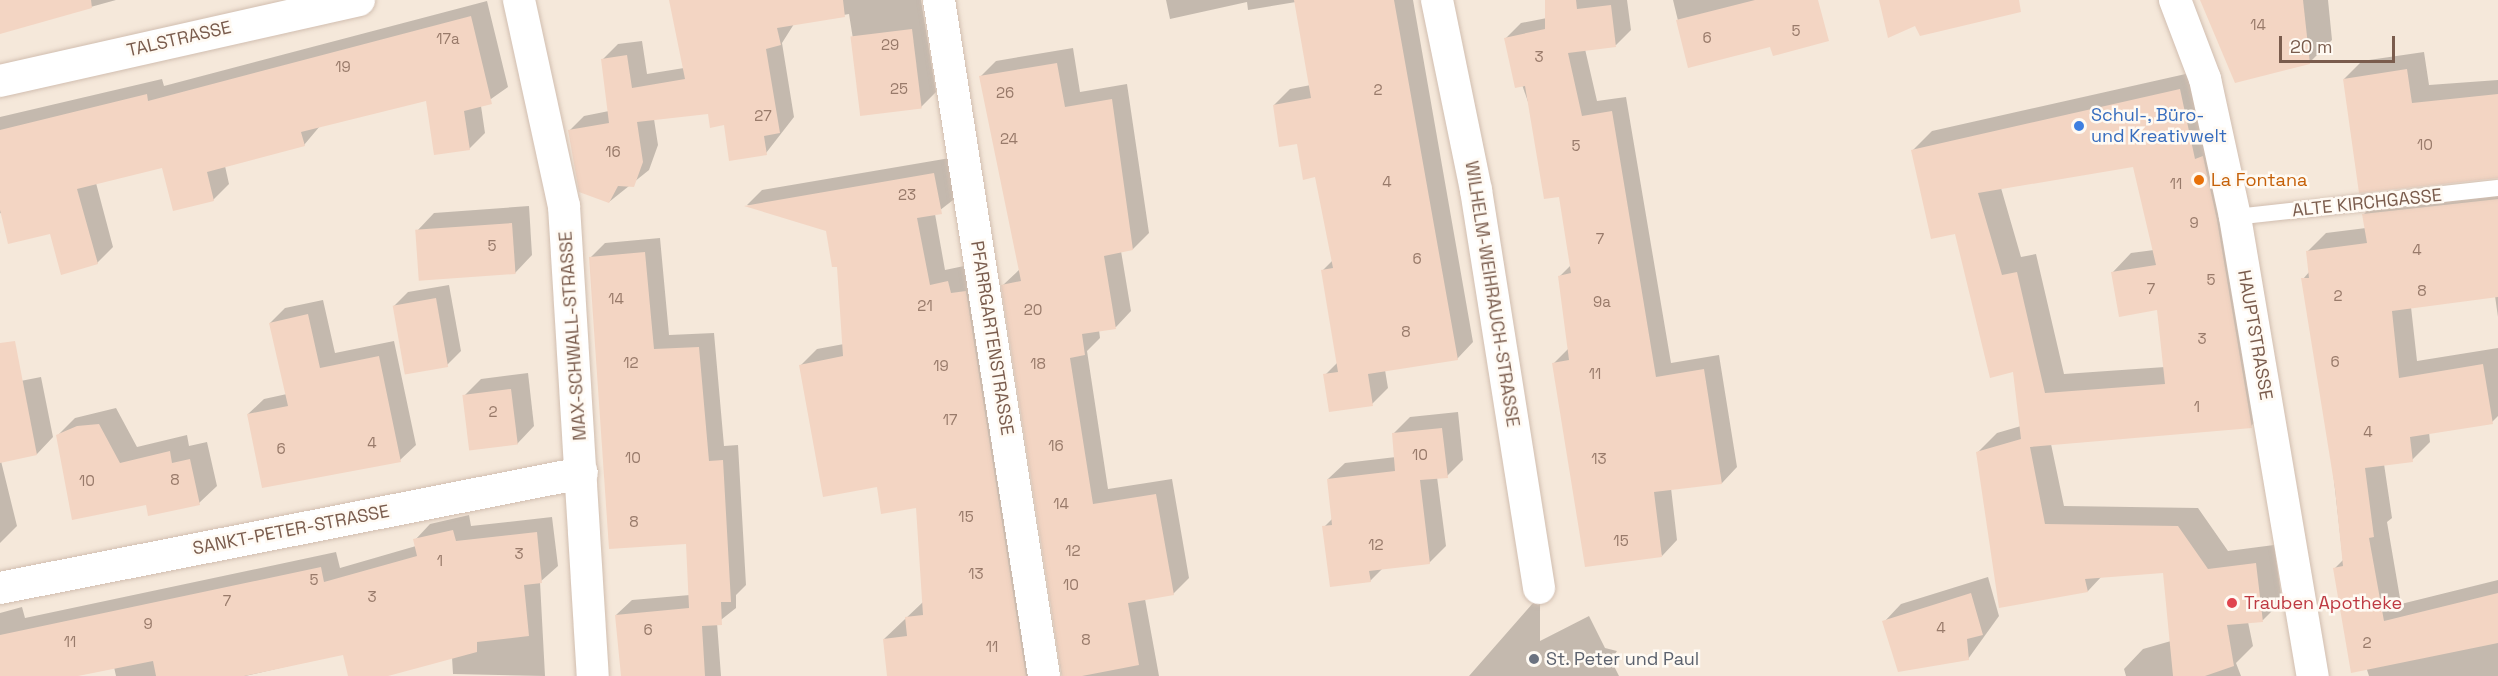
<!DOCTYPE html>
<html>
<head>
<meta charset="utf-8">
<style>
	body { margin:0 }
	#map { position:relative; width:2498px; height:676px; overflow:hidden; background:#fdf6ec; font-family:"Space Grotesk",sans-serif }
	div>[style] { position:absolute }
	.residential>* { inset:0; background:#f5e8da; transform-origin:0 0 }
	.shadow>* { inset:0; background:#0003 }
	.building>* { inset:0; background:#f3d5c3; transform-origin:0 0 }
	.roads { filter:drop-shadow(0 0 2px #d1beb0) drop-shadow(0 0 2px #d1beb0) }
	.service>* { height:16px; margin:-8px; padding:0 8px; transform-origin:8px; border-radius:8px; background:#fff }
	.minor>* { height:32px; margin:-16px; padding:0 16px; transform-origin:16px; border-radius:16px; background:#fff }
	.dots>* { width:16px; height:16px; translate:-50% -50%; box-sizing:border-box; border:3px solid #fffaf3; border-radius:50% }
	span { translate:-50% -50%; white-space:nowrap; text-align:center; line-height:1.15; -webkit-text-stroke:5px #fffaf3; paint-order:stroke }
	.number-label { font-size:15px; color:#987a6a }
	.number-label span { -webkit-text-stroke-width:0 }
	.street-label { font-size:18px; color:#7a5c4d }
	.shop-label { font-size:18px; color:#366cbe }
	.left { translate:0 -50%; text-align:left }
	.food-label { font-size:18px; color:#c56008 }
	.health-label { font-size:18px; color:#be3a42 }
	.worship-label { font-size:18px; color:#5b616d }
	.scale { position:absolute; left:2279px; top:36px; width:116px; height:27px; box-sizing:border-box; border:3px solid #7a5c4d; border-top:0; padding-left:8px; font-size:18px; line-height:21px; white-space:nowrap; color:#7a5c4d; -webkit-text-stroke:4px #fffaf3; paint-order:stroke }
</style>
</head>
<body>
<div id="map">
	<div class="residential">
		<i style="left:0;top:0;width:2498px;height:676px"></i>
	</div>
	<div class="shadow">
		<i style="clip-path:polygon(0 0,116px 0,0 32px)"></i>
		<i style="clip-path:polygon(671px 0,921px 0,936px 92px,921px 107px,865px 114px,849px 14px,794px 24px,782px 43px,794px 117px,766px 153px,709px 112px,654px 119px,658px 145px,649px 170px,609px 202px,569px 131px,584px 116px,609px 111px,603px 59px,618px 44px,642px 41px,647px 74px,684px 68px)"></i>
		<i style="clip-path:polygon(1166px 0,1413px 0,1473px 342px,1457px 359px,1385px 370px,1388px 388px,1372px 404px,1325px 375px,1338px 362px,1322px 271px,1333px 260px,1317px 176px,1274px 105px,1290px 89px,1311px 85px,1296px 2px,1248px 10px,1247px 2px,1170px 19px)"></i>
		<i style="clip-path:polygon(1546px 0,1627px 0,1631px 30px,1616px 45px,1585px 49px,1597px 101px,1626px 97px,1671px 363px,1719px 355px,1737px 467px,1722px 483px,1671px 488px,1677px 540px,1662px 556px,1554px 363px,1569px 348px,1560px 276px,1571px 265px,1560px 195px,1506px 38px,1521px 23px,1547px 18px)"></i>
		<i style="clip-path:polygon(1673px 0,1771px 0,1689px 66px)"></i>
		<i style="clip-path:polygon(2202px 0,2328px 0,2332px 40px,2309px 63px)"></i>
		<i style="clip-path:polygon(487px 1px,508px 87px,481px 106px,485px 133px,469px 149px,427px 100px,320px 126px,304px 145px,225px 166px,229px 184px,213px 200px,164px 166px,96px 183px,113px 247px,97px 263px,51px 232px,0 213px,0 117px,162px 79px,164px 86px)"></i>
		<i style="clip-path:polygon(1073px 48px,1080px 92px,1127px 84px,1149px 233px,1133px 249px,1121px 251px,1131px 311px,1116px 327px,1099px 330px,1100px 338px,1087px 351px,1108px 489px,1172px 479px,1189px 578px,1173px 594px,1145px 599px,1159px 676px,1062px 676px,1003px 285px,1020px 269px,980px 77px,996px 61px)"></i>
		<i style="clip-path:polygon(2424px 52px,2429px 85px,2498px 80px,2498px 177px,2344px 79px,2362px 61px)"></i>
		<i style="clip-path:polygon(evenodd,2199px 71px,2270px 407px,2251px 426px,2051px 444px,2064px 506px,2198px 508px,2228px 551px,2274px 545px,2282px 601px,2263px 620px,2248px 622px,2253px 646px,2236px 663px,2241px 676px,2126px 676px,2124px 669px,2143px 649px,2171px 641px,2164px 571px,2102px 576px,2088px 591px,2000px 606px,1978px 452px,1997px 433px,2021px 426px,2015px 371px,1956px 232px,1913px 150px,1932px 131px,2199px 71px,2135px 165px,2154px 250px,2131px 253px,2112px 273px,2159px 309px,2165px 367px,2064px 374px,2036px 254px,2021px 257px,2001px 188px,2135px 165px)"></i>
		<i style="clip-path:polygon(950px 158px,957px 197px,935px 214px,945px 270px,964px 266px,966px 278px,981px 276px,1052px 676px,889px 676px,884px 639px,923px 602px,917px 506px,878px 486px,801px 365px,817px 349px,844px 344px,838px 265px,828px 230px,747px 205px,762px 190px)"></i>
		<i style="clip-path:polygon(2498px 183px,2498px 317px,2495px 296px,2411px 307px,2417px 361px,2498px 348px,2498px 416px,2492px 422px,2429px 432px,2430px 442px,2412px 460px,2384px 464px,2392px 518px,2387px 522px,2401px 604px,2498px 580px,2498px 676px,2369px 676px,2334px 569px,2343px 560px,2323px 383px,2303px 279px,2310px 271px,2308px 251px,2326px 233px,2366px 228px,2364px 214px,2382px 196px)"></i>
		<i style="clip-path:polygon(529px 206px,532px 255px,515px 273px,417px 231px,434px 213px)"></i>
		<i style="clip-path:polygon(660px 238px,669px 335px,714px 333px,724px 446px,738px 445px,746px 585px,736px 595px,736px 608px,717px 623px,721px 676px,647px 676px,616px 615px,632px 600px,690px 595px,687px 542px,590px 258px,605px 243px)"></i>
		<i style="clip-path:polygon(449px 285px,461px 351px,447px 365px,394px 306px,408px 292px)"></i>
		<i style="clip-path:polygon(323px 300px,335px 353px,394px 341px,416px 445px,400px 460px,248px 414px,264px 399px,287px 394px,270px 323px,285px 308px)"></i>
		<i style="clip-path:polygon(528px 373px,534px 426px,517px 444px,464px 396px,481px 379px)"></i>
		<i style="clip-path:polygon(41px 377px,53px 437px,37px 454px,1px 461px,17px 526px,0 543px,0 385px)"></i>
		<i style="clip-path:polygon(116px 408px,137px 447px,187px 435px,189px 446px,207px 442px,217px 486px,199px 503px,147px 504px,57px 436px,75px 418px)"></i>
		<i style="clip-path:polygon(1458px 412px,1463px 460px,1447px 476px,1437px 477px,1446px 546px,1429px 563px,1383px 568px,1370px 581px,1324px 527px,1333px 518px,1328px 479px,1345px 463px,1396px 457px,1393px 434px,1410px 417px)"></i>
		<i style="clip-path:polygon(469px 515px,471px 526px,552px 517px,558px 566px,540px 582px,545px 676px,453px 674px,452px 657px,382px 676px,350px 676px,344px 653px,245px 676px,116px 676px,114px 667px,70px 676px,0 676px,0 613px,22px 607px,25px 618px,336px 552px,340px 568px,416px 546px,415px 540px,430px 524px)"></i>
		<i style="clip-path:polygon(1988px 577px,1999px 616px,1968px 659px,1884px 622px,1901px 604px)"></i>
		<i style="clip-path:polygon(1540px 595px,1540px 641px,1589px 616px,1605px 648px,1617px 651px,1611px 660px,1619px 676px,1469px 676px)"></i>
	</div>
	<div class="building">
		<i style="clip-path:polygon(0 0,91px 0,92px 8px,0 34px)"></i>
		<i style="clip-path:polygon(669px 0,843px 0,845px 17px,777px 28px,781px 45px,766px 49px,780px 133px,764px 136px,767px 155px,729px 161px,724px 125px,710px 128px,708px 114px,637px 122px,643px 162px,634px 187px,618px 186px,609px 203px,579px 192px,568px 130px,609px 123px,601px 59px,627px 55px,632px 88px,685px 79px)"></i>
		<i style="clip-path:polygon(1294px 0,1394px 0,1458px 360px,1368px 374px,1373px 406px,1329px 412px,1323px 374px,1338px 372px,1321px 270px,1333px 268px,1315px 177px,1303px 180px,1297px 144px,1279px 147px,1273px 105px,1311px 98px)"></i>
		<i style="clip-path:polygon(1545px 0,1576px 0,1577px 9px,1611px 5px,1616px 47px,1568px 53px,1582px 116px,1612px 111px,1656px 377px,1704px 369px,1722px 484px,1654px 492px,1662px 557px,1585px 567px,1552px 363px,1569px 360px,1558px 276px,1571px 273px,1559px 197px,1544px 199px,1525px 86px,1515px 88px,1504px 38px,1545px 29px)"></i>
		<i style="clip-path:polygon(1755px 0,1818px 0,1829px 41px,1773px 56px,1770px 47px,1688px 68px,1676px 20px)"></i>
		<i style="clip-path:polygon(1879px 0,2019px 0,2021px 12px,1920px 36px,1915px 26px,1888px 38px)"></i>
		<i style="clip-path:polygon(2200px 0,2303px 0,2310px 64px,2235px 83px)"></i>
		<i style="clip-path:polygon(471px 16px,492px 104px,464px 111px,470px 150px,434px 155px,426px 101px,301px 132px,305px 146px,207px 172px,214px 201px,173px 211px,162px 168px,77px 189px,98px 264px,61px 275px,50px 234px,8px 244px,0 210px,0 130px,147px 94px,148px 101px)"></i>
		<i style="left:912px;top:29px;width:80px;height:62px;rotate:83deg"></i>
		<i style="clip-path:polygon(1057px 63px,1065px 107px,1112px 99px,1133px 250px,1104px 256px,1116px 329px,1082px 334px,1085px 355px,1070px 358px,1093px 504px,1156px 494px,1174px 595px,1128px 603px,1139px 665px,1082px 676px,1062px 676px,1001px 285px,1021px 281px,979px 76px)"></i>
		<i style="clip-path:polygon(2407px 69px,2412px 103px,2498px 94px,2498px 178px,2359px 193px,2343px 79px)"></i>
		<i style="clip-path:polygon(evenodd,2180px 89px,2195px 159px,2203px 156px,2217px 220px,2252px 428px,2030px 447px,2045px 524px,2178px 526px,2208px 569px,2256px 563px,2263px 622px,2227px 625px,2234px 666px,2205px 676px,2173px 676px,2163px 573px,2085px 579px,2088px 592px,1999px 608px,1976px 452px,2021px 439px,2013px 372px,1990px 378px,1955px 234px,1931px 239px,1911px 150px,2180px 89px,2133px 167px,2156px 265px,2111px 272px,2119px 317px,2157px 310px,2165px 384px,2045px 393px,2017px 272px,2002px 275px,1978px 193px,2133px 167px)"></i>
		<i style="clip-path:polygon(934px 173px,942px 214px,917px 218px,930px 285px,948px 281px,951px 293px,966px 291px,1026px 676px,887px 676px,883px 639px,907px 636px,905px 617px,923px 615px,916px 508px,881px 514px,877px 487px,823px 497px,799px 365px,843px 356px,837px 267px,832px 267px,826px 231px,744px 206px)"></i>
		<i style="clip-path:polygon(2498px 199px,2498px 297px,2392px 311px,2399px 378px,2483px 364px,2493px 424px,2410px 437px,2413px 462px,2365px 468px,2374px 537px,2369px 538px,2384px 621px,2498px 593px,2498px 643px,2351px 673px,2333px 568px,2343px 566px,2335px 489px,2301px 278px,2309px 278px,2306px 251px,2367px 243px,2362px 214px)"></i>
		<i style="left:512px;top:223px;width:51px;height:97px;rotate:86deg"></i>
		<i style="clip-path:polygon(645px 252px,654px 349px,699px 347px,709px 461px,723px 460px,731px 602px,721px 602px,722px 625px,702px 626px,705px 676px,621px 676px,615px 615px,689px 608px,686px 544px,609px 549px,589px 257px)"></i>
		<i style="left:436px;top:298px;width:70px;height:44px;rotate:80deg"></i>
		<i style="clip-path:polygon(308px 314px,320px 368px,379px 356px,401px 462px,262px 488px,247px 414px,288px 406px,269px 323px)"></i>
		<i style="clip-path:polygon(15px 341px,37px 455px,0 463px,0 343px)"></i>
		<i style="left:511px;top:389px;width:56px;height:49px;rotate:83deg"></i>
		<i style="clip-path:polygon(99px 424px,120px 463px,170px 451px,172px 463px,190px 459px,200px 505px,148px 516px,146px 505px,72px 520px,56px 435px,77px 426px)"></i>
		<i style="clip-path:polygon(1442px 428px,1448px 478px,1420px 480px,1430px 564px,1369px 571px,1371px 582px,1330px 587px,1322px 526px,1332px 525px,1327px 479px,1395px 471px,1392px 433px)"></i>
		<i style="clip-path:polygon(453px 530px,456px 541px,537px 532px,542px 583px,524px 585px,529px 636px,477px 642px,477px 652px,388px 676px,348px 676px,343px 655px,244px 676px,156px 676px,153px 661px,78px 676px,0 676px,0 635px,321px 567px,324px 582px,417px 556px,413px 539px)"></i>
		<i style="clip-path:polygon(1971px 593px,1983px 635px,1967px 639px,1969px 660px,1898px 672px,1882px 621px)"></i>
	</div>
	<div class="roads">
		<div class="service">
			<i style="left:2235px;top:217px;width:265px;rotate:-6.3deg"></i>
		</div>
		<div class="minor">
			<i style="left:519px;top:0;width:211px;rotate:77.7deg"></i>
			<i style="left:564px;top:206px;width:471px;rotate:86.5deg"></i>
			<i style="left:939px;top:0;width:684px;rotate:81.17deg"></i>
			<i style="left:1437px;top:0;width:194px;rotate:78.4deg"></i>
			<i style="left:1476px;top:190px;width:403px;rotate:81deg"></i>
			<i style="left:2175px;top:0;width:85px;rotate:69.2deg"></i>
			<i style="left:2205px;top:79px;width:141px;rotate:77.7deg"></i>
			<i style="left:2235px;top:217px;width:466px;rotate:80.4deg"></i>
			<i style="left:0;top:81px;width:368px;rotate:-12.7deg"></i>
			<i style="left:0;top:588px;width:593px;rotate:-11.18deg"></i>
		</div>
	</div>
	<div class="dots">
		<i style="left:2079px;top:126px;background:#3f7fe0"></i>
		<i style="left:2199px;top:180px;background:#e8710a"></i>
		<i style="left:2232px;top:603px;background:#e0444e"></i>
		<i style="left:1534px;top:659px;background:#6b7280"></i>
	</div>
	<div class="number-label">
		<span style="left:2258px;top:25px">14</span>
		<span style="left:1796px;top:31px">5</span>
		<span style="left:1707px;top:38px">6</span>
		<span style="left:448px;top:39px">17a</span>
		<span style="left:890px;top:45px">29</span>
		<span style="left:1539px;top:57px">3</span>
		<span style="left:343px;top:67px">19</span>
		<span style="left:899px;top:89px">25</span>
		<span style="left:1378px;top:90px">2</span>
		<span style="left:1005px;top:93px">26</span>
		<span style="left:763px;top:116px">27</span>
		<span style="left:1009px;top:139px">24</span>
		<span style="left:2425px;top:145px">10</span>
		<span style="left:1576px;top:146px">5</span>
		<span style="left:613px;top:152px">16</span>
		<span style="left:1387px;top:182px">4</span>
		<span style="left:2176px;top:184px">11</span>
		<span style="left:907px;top:195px">23</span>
		<span style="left:2194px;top:223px">9</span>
		<span style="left:1600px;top:239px">7</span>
		<span style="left:492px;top:246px">5</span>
		<span style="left:2417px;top:250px">4</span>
		<span style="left:1417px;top:259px">6</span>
		<span style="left:2211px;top:280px">5</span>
		<span style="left:2151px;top:289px">7</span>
		<span style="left:2422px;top:291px">8</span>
		<span style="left:2338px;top:296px">2</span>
		<span style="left:616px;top:299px">14</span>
		<span style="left:1602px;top:302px">9a</span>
		<span style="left:925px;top:306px">21</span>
		<span style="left:1033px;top:310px">20</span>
		<span style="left:1406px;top:332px">8</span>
		<span style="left:2202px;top:339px">3</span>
		<span style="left:2335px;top:362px">6</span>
		<span style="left:631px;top:363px">12</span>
		<span style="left:1038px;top:364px">18</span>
		<span style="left:941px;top:366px">19</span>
		<span style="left:1595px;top:374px">11</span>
		<span style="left:2197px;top:407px">1</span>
		<span style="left:493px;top:412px">2</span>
		<span style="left:950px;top:420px">17</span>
		<span style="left:2368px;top:432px">4</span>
		<span style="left:372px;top:443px">4</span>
		<span style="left:1056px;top:446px">16</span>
		<span style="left:281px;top:449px">6</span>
		<span style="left:1420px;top:455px">10</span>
		<span style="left:633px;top:458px">10</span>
		<span style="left:1599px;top:459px">13</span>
		<span style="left:175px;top:480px">8</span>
		<span style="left:87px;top:481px">10</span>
		<span style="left:1061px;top:504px">14</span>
		<span style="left:966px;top:517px">15</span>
		<span style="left:634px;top:522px">8</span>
		<span style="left:1621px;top:541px">15</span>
		<span style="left:1376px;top:545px">12</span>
		<span style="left:1073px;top:551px">12</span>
		<span style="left:519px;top:554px">3</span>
		<span style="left:440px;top:561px">1</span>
		<span style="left:976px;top:574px">13</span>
		<span style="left:314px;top:580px">5</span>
		<span style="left:1071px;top:585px">10</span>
		<span style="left:372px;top:597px">3</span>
		<span style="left:227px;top:601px">7</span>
		<span style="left:148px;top:624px">9</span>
		<span style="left:1941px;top:628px">4</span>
		<span style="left:648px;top:630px">6</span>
		<span style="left:1086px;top:640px">8</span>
		<span style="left:70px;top:642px">11</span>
		<span style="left:2367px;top:643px">2</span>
		<span style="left:992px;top:647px">11</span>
	</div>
	<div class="street-label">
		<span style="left:179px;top:39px;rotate:-13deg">TALSTRASSE</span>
		<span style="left:2367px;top:203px;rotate:-6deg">ALTE KIRCHGASSE</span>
		<span style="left:1492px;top:294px;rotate:81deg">WILHELM-WEIHRAUCH-STRASSE</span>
		<span style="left:2255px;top:335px;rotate:80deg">HAUPTSTRASSE</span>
		<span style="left:573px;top:336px;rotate:-94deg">MAX-SCHWALL-STRASSE</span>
		<span style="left:992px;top:338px;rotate:81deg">PFARRGARTENSTRASSE</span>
		<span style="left:291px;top:530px;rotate:-11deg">SANKT-PETER-STRASSE</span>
	</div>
	<div class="shop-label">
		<span class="left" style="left:2091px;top:126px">Schul-, Büro-<br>und Kreativwelt</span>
	</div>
	<div class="food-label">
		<span class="left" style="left:2211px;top:180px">La Fontana</span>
	</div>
	<div class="health-label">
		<span class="left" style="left:2244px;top:603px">Trauben Apotheke</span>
	</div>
	<div class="worship-label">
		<span class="left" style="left:1546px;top:659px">St. Peter und Paul</span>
	</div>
	<div class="scale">20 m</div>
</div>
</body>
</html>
